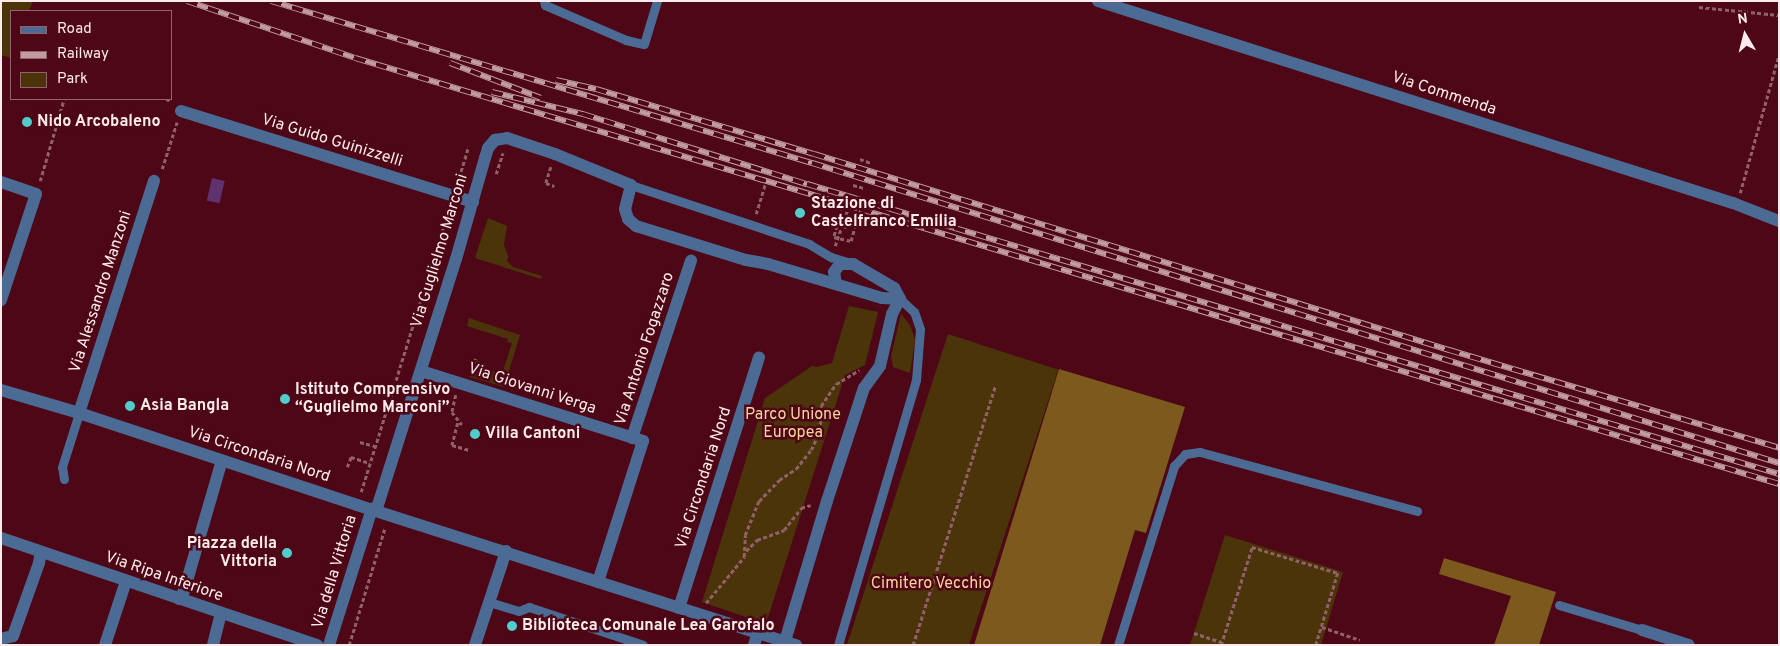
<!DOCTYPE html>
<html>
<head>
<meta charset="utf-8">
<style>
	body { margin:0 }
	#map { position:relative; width:1780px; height:646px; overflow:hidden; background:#4d0716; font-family:Overpass,sans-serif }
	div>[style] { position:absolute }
	.green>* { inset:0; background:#4c340a; transform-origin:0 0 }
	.forest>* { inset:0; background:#7c591d }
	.water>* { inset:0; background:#5f326f; transform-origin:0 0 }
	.path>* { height:2.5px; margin-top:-1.25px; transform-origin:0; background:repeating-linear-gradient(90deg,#926069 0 4px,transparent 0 6.5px) }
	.service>* { height:9px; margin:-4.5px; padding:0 4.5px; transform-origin:4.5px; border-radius:4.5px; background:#4b6a94 }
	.minor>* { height:12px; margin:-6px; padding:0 6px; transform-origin:6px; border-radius:6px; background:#4b6a94 }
	.tertiary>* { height:12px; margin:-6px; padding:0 6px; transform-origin:6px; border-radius:6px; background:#4b6a94 }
	.rail>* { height:5.5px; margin-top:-2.75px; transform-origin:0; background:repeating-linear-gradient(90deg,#4d0716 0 11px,#c19ca2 0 22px); box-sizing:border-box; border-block:1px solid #c19ca2 }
	.dots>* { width:14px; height:14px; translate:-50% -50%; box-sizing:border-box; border:2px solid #4d0716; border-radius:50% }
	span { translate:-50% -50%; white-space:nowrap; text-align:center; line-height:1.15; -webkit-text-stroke:5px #4d0716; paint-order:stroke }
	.street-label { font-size:16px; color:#feebec }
	.poi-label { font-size:16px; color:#feebec; font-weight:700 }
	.left { translate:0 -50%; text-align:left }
	.right { translate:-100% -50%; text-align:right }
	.park-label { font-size:16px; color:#fad39b }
	.frame { position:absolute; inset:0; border:2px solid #feebec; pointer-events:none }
	.legend { position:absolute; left:10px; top:10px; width:162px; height:90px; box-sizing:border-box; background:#4d0716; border:1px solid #94626c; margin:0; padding:6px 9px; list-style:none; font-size:15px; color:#feebec }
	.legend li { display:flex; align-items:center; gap:10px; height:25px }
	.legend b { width:25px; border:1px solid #94626c }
	.north { position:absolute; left:1720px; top:10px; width:50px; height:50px; -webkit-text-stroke:4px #4d0716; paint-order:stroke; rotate:352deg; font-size:14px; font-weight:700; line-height:20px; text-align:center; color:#feebec }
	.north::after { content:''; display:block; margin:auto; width:18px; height:22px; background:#feebec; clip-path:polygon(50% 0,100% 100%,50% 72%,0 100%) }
</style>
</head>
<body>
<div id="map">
	<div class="green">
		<i style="clip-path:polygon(1px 1px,33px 1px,29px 11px,11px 11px,11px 58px,1px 55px)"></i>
		<i style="clip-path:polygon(488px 218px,507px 226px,504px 245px,508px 256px,507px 261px,513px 267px,542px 276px,541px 279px,475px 258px)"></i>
		<i style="clip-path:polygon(849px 306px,878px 312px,865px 365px,845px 375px,766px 624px,702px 602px,765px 398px,812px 366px,817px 367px,832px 363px)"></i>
		<i style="clip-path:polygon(901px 314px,910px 325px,915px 340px,910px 373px,893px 367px,891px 356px)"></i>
		<i style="clip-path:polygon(469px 318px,520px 335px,504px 387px,470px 377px,476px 360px,486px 364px,485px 369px,502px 374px,512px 343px,507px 342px,508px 339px,467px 326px)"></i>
		<i style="left:948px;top:334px;width:116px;height:326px;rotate:18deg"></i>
		<i style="clip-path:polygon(1225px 535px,1343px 572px,1321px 645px,1190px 645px)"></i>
	</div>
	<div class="forest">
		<i style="clip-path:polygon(1059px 369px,1185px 407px,1146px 533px,1135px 530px,1100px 645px,974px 645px)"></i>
		<i style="clip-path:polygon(1444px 558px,1556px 592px,1539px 645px,1494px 645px,1511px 596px,1439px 574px)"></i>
	</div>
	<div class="water">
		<i style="left:212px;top:178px;width:13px;height:23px;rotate:13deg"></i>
	</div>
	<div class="path">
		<i style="left:1699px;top:7px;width:80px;rotate:5.7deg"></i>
		<i style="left:166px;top:99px;width:6px;rotate:18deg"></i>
		<i style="left:860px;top:159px;width:12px;rotate:20deg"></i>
		<i style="left:551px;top:167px;width:17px;rotate:107deg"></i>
		<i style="left:546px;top:183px;width:9px;rotate:21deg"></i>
		<i style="left:162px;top:169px;width:49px;rotate:-72.3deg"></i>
		<i style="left:496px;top:174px;width:22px;rotate:-72deg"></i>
		<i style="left:40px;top:181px;width:85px;rotate:-73.7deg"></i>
		<i style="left:457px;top:184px;width:39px;rotate:-73deg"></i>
		<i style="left:853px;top:185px;width:11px;rotate:15deg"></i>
		<i style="left:1740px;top:193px;width:144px;rotate:-74.3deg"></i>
		<i style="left:813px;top:207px;width:8px;rotate:-76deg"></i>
		<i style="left:843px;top:207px;width:31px;rotate:107deg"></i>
		<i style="left:834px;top:237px;width:17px;rotate:13deg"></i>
		<i style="left:851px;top:241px;width:30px;rotate:-75deg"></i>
		<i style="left:756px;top:214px;width:31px;rotate:-73deg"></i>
		<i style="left:843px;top:226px;width:4px;rotate:14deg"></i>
		<i style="left:847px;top:227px;width:9px;rotate:-69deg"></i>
		<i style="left:835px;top:246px;width:39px;rotate:-71deg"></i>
		<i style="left:471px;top:372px;width:14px;rotate:-73deg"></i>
		<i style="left:456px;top:395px;width:17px;rotate:103deg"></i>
		<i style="left:452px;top:412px;width:16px;rotate:52deg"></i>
		<i style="left:458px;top:423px;width:23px;rotate:105deg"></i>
		<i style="left:452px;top:445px;width:19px;rotate:16deg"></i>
		<i style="left:360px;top:442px;width:16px;rotate:15deg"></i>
		<i style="left:347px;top:467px;width:11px;rotate:-68deg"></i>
		<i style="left:351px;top:457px;width:20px;rotate:18deg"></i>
		<i style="left:361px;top:492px;width:296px;rotate:-72.7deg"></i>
		<i style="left:746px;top:551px;width:16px;rotate:-45deg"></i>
		<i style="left:757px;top:540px;width:29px;rotate:-20deg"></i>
		<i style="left:784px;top:530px;width:28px;rotate:-52deg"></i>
		<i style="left:801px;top:508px;width:10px;rotate:-17deg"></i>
		<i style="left:706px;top:603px;width:60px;rotate:-50.4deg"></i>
		<i style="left:744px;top:557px;width:22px;rotate:-87deg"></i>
		<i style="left:745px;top:535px;width:37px;rotate:-68deg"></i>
		<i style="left:759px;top:501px;width:29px;rotate:-46deg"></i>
		<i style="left:779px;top:480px;width:20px;rotate:-33deg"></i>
		<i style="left:796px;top:469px;width:24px;rotate:-52deg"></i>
		<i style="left:811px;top:450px;width:14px;rotate:-65deg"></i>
		<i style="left:817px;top:437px;width:23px;rotate:-77deg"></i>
		<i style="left:822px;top:415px;width:9px;rotate:-96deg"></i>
		<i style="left:821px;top:406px;width:27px;rotate:-56deg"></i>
		<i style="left:836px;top:384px;width:27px;rotate:-31deg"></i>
		<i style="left:1322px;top:627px;width:40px;rotate:18.9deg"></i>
		<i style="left:1194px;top:633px;width:29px;rotate:18deg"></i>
		<i style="left:349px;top:645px;width:123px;rotate:-73deg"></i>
		<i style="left:913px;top:645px;width:271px;rotate:-72.4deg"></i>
		<i style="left:1221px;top:645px;width:103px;rotate:-72.4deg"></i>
		<i style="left:1252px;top:547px;width:90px;rotate:16.8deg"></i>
		<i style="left:1338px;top:573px;width:75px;rotate:107deg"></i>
	</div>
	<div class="service">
		<i style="left:544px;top:1px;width:4px;rotate:76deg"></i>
		<i style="left:545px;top:5px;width:88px;rotate:23.4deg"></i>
		<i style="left:626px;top:40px;width:18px;rotate:13deg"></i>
		<i style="left:644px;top:44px;width:45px;rotate:-73.2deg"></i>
		<i style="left:631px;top:185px;width:188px;rotate:18.3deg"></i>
		<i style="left:809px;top:244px;width:26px;rotate:31deg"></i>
		<i style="left:831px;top:257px;width:17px;rotate:17deg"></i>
		<i style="left:64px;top:479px;width:12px;rotate:-99deg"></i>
		<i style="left:62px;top:467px;width:57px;rotate:-72.5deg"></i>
		<i style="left:489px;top:602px;width:31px;rotate:17deg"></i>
		<i style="left:519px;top:611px;width:11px;rotate:-22deg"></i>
		<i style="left:529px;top:607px;width:120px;rotate:18.4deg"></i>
		<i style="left:1559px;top:605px;width:87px;rotate:16.8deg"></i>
		<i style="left:838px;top:645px;width:276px;rotate:-73.6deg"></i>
		<i style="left:916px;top:380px;width:51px;rotate:-85.5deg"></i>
		<i style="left:920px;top:329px;width:18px;rotate:-109deg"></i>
		<i style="left:914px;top:312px;width:19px;rotate:-137deg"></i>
		<i style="left:1118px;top:645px;width:188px;rotate:-72.6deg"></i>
		<i style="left:1174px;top:466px;width:16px;rotate:-47deg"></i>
		<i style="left:1185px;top:454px;width:15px;rotate:-8deg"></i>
		<i style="left:1200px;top:452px;width:225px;rotate:15.2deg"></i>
	</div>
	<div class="minor">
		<i style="left:181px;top:111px;width:306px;rotate:17.3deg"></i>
		<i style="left:1px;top:182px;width:37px;rotate:19deg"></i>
		<i style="left:36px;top:194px;width:112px;rotate:108.3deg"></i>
		<i style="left:836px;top:284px;width:12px;rotate:-99deg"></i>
		<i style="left:834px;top:272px;width:10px;rotate:-53deg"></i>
		<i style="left:840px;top:264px;width:13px"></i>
		<i style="left:853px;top:264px;width:48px;rotate:30.3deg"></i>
		<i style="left:894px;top:288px;width:13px;rotate:61deg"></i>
		<i style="left:421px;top:371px;width:233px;rotate:17.5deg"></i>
		<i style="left:643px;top:441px;width:148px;rotate:107.7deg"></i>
		<i style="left:79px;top:413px;width:244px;rotate:-72.1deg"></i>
		<i style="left:632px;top:438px;width:187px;rotate:-71.6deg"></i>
		<i style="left:376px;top:511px;width:264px;rotate:-72.4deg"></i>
		<i style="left:456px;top:259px;width:105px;rotate:-74deg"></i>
		<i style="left:485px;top:158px;width:10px;rotate:-73deg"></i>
		<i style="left:488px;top:148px;width:11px;rotate:-49deg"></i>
		<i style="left:495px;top:140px;width:12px;rotate:-9deg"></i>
		<i style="left:507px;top:138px;width:51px;rotate:18.4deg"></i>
		<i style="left:555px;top:154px;width:82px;rotate:22.2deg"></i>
		<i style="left:631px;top:185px;width:25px;rotate:104deg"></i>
		<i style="left:625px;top:209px;width:10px;rotate:73deg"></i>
		<i style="left:628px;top:219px;width:11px;rotate:41deg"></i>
		<i style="left:636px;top:226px;width:115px;rotate:17.2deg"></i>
		<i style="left:746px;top:260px;width:22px;rotate:10deg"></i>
		<i style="left:768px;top:264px;width:119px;rotate:16.6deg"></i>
		<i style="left:882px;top:298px;width:18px;rotate:3deg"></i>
		<i style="left:1px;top:538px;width:334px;rotate:18.7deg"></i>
		<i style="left:179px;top:599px;width:9px;rotate:-58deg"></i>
		<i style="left:184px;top:591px;width:136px;rotate:-73.8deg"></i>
		<i style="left:679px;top:608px;width:263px;rotate:-72.3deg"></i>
		<i style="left:1642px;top:630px;width:49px;rotate:17.7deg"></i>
		<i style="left:1px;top:639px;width:12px;rotate:-14deg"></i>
		<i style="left:13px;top:636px;width:77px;rotate:-70.4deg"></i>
		<i style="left:39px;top:563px;width:11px;rotate:-80deg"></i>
		<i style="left:785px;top:641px;width:146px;rotate:-73.3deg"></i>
		<i style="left:827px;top:501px;width:119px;rotate:-71.9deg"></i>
		<i style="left:864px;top:388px;width:27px;rotate:-54deg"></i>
		<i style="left:880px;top:366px;width:53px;rotate:-77deg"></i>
		<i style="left:892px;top:314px;width:17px;rotate:-62deg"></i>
		<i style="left:105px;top:645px;width:67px;rotate:-71.8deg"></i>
		<i style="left:213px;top:645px;width:32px;rotate:-76deg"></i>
		<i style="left:329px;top:645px;width:143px;rotate:-72.5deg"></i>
		<i style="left:475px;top:645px;width:99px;rotate:-71.7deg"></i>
		<i style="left:754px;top:645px;width:13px;rotate:-72deg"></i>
	</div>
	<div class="tertiary">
		<i style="left:1098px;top:1px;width:666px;rotate:17.65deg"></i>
		<i style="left:1733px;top:203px;width:49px;rotate:21.4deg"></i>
		<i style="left:1px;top:390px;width:81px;rotate:16.4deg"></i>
		<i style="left:79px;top:413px;width:293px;rotate:18.3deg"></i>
		<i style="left:357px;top:505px;width:461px;rotate:17.7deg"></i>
	</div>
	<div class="rail">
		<i style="left:187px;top:1px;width:177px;rotate:18.7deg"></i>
		<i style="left:355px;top:58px;width:1486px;rotate:16.65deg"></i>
		<i style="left:271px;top:1px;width:565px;rotate:16.67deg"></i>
		<i style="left:812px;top:163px;width:1012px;rotate:17.24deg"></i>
		<i style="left:450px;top:63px;width:97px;rotate:21deg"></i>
		<i style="left:556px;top:80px;width:41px;rotate:12.7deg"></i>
		<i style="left:596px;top:89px;width:227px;rotate:16.6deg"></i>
		<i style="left:814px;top:154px;width:665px;rotate:17.15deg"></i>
		<i style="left:1449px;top:350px;width:344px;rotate:16.5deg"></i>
		<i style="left:492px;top:92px;width:94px;rotate:13.6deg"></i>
		<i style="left:583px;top:114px;width:235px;rotate:17.4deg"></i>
		<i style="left:807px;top:184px;width:1014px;rotate:16.61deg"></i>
	</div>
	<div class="dots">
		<i style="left:27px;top:122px;background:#52cdce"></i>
		<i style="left:800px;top:213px;background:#52cdce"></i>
		<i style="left:285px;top:399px;background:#52cdce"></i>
		<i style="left:130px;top:406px;background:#52cdce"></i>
		<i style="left:475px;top:434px;background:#52cdce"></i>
		<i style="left:287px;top:553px;background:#52cdce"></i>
		<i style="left:512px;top:626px;background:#52cdce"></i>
	</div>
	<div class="street-label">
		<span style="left:1444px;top:94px;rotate:18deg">Via Commenda</span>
		<span style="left:332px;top:141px;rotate:17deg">Via Guido Guinizzelli</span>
		<span style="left:440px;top:251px;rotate:-73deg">Via Guglielmo Marconi</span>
		<span style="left:101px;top:292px;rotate:-72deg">Via Alessandro Manzoni</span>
		<span style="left:645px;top:349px;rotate:-72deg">Via Antonio Fogazzaro</span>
		<span style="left:532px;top:389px;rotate:18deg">Via Giovanni Verga</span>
		<span style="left:259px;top:455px;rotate:18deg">Via Circondaria Nord</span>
		<span style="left:704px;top:478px;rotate:-72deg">Via Circondaria Nord</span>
		<span style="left:335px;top:572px;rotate:-73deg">Via della Vittoria</span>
		<span style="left:164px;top:577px;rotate:19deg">Via Ripa Inferiore</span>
	</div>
	<div class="poi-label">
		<span class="left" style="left:37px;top:122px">Nido Arcobaleno</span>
		<span class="left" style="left:811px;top:213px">Stazione di<br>Castelfranco Emilia</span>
		<span class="left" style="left:295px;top:399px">Istituto Comprensivo<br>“Guglielmo Marconi”</span>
		<span class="left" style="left:140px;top:406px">Asia Bangla</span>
		<span class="left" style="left:485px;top:434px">Villa Cantoni</span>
		<span class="right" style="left:277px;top:553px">Piazza della<br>Vittoria</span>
		<span class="left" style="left:522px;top:626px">Biblioteca Comunale Lea Garofalo</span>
	</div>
	<div class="park-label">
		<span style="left:793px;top:424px">Parco Unione<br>Europea</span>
		<span style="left:931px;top:584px">Cimitero Vecchio</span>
	</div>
	<div class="frame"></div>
	<ul class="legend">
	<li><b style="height:6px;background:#4b6a94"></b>Road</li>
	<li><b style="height:6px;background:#c19ca2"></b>Railway</li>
	<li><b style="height:14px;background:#4c340a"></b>Park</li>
	</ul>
	<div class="north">N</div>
</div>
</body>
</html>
